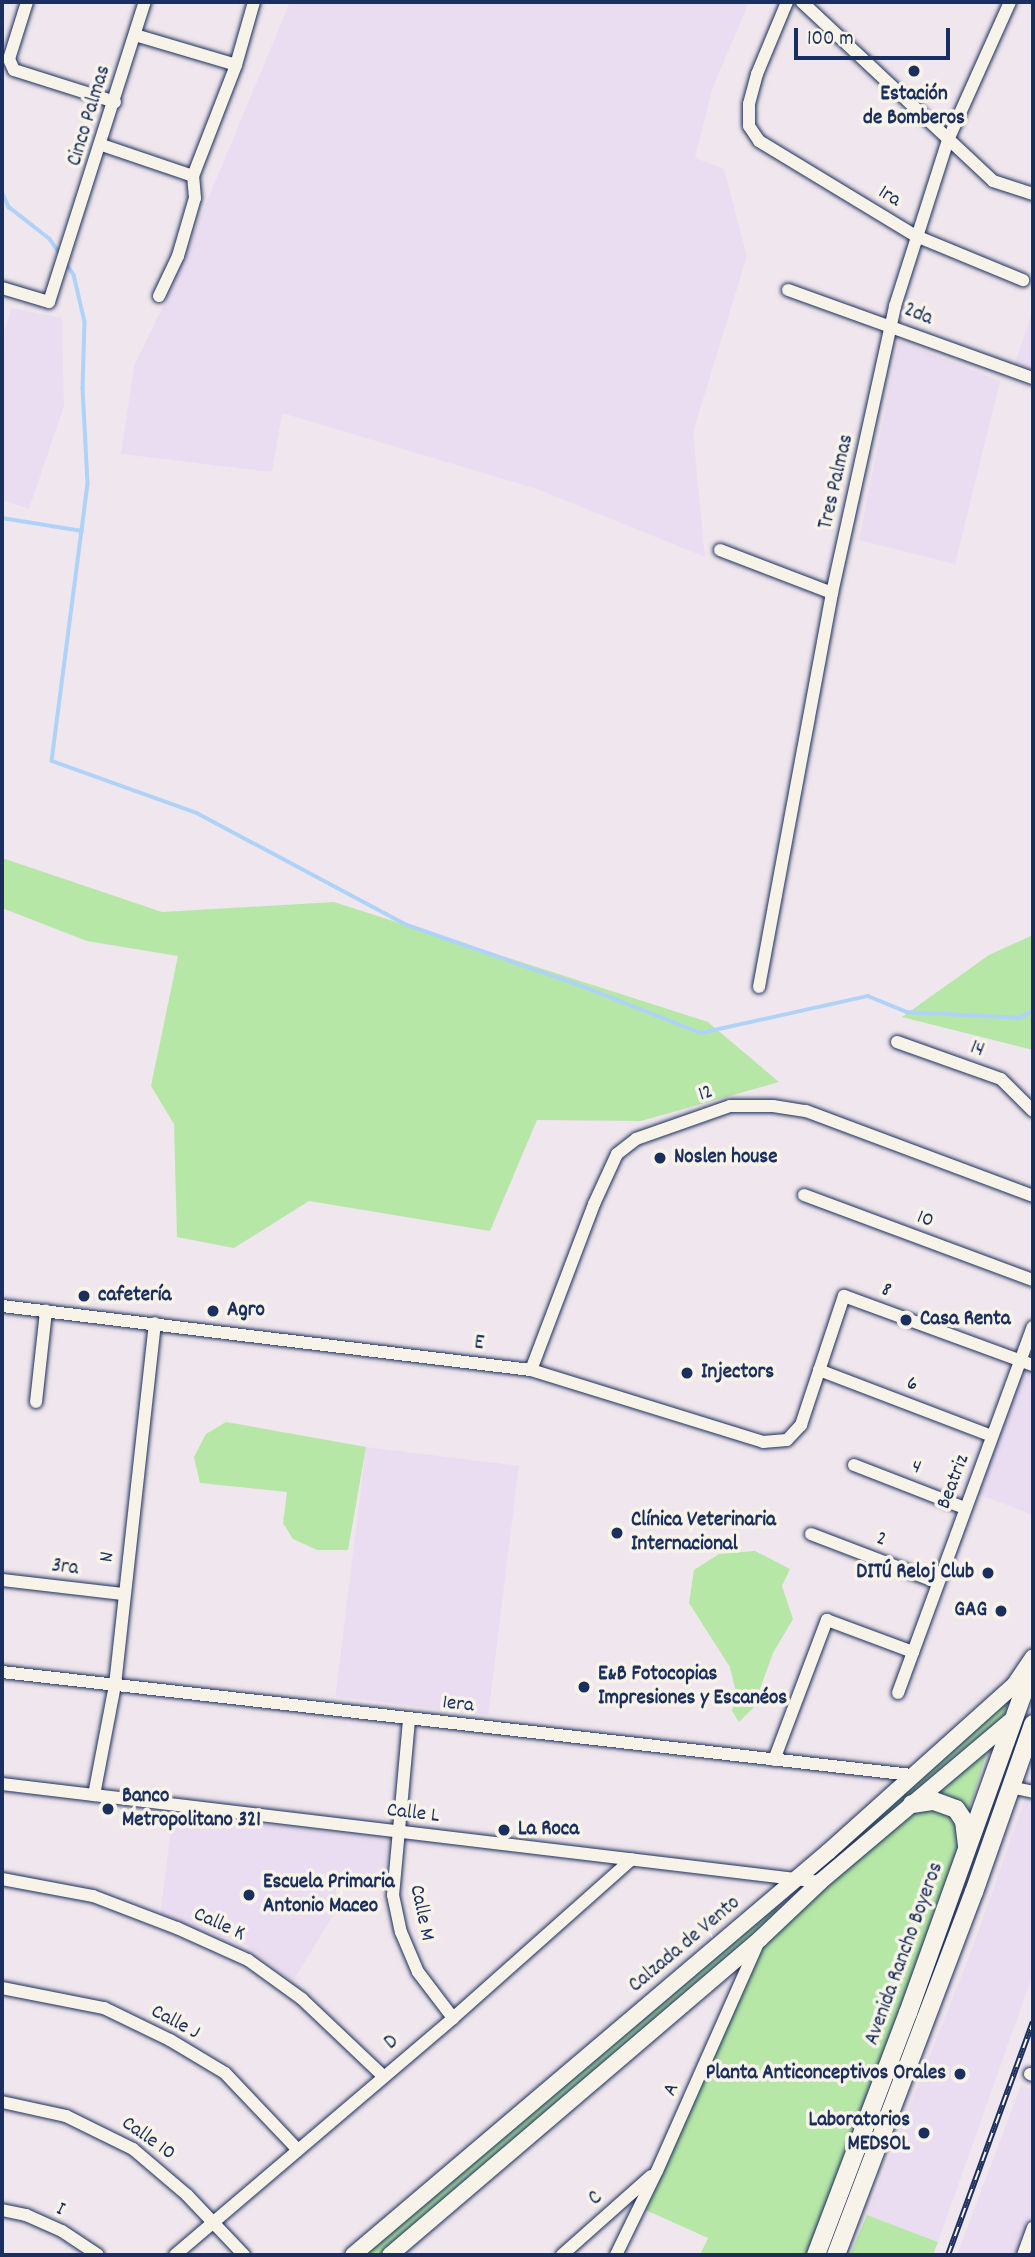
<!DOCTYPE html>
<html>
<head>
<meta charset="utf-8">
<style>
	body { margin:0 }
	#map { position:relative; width:1035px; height:2257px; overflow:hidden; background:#f0e6ed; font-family:Dekko,sans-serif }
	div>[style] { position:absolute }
	.built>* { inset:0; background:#ebddf1; transform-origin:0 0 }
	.green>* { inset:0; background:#b6e7a7 }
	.stream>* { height:3.5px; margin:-1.75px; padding:0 1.75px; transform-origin:1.75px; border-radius:1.75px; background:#afd3f8 }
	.roads { filter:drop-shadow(0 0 2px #1b2f5e) drop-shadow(0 0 2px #1b2f5e) }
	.minor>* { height:12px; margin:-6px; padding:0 6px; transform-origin:6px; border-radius:6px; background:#f7f3e8 }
	.major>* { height:16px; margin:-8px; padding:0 8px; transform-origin:8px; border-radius:8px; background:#f7f3e8 }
	.highway>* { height:18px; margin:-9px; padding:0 9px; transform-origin:9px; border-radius:9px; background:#f7f3e8 }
	.rail>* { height:6px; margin-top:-3px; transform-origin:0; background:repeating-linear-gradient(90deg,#f7f3e8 0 10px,#1b2f5e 0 20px); box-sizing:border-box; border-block:2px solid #1b2f5e }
	.dots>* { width:19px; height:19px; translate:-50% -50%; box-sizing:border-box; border:4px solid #f7f3e8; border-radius:50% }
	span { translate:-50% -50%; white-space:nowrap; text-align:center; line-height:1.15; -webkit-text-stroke:7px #f7f3e8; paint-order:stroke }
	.poi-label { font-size:21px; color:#1b2f5e; font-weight:700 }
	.left { translate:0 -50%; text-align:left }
	.right { translate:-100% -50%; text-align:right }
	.street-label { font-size:21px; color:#1b2f5e }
	.frame { position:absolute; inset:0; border:4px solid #1b2f5e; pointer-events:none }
	.scale { position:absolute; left:794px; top:28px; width:156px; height:32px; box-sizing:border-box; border:4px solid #1b2f5e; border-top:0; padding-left:9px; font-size:21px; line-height:24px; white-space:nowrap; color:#1b2f5e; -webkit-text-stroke:5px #f7f3e8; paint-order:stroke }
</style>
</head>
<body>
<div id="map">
	<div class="built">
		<i style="clip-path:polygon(290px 2px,749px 2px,713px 87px,695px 158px,724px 169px,747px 256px,693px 432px,705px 557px,537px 489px,282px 413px,272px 472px,121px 454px,134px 366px,165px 302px)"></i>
		<i style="clip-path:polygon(12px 308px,62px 318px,64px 406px,29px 509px,2px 500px,2px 337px)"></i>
		<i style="clip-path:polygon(1033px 310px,1033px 371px,1014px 366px)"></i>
		<i style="clip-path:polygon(899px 341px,1000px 381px,955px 564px,859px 540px)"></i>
		<i style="clip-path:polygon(1023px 1371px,1033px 1375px,1033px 1515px,978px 1494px)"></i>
		<i style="left:366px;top:1447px;width:154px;height:251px;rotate:7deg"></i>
		<i style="clip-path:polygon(1025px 1799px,1033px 1800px,1033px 1974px,938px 2242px,867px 2215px,973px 1946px)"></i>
		<i style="clip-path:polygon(173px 1814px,388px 1840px,385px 1877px,338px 1872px,334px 1914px,293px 1981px,245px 1944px,160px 1916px)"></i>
		<i style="clip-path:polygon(1021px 2085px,1033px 2090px,1033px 2212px,1016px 2255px,957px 2255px)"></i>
	</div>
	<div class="green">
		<i style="clip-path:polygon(2px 858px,162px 912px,334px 902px,708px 1022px,779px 1082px,641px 1121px,537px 1120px,490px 1231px,309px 1201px,234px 1248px,177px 1237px,174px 1124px,151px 1086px,178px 956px,87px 941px,2px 908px)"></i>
		<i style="clip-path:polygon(1033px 935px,1033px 1050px,902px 1017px,989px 955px)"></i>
		<i style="clip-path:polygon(226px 1422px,366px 1447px,348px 1550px,317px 1550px,293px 1539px,283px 1523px,287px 1492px,200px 1483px,194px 1457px,206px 1434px)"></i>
		<i style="clip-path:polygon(755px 1551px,790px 1569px,782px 1586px,793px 1619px,773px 1653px,753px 1708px,739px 1722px,732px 1711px,736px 1693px,730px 1667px,689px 1603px,694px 1570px,719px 1554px)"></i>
		<i style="clip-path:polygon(1004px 1702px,1010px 1711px,834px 1862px,828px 1861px)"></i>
		<i style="clip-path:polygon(988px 1749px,968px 1813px,950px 1796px,935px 1791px)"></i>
		<i style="clip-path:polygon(912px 1804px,947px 1804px,967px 1851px,807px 2255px,700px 2255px,708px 2238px,639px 2207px,760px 1939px)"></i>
		<i style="clip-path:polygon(782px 1896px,773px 1919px,434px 2211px,382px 2255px,363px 2255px)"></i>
		<i style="clip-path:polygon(867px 2215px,938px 2242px,933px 2255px,850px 2255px)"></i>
	</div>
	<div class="stream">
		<i style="left:2px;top:192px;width:17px;rotate:65deg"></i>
		<i style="left:9px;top:207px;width:52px;rotate:38deg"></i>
		<i style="left:50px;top:239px;width:19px;rotate:55deg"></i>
		<i style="left:65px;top:262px;width:16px;rotate:55deg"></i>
		<i style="left:74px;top:275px;width:48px;rotate:76.8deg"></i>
		<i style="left:85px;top:322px;width:66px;rotate:91.7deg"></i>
		<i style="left:83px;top:388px;width:96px;rotate:87deg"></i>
		<i style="left:88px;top:484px;width:279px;rotate:97.4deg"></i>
		<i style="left:52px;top:761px;width:154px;rotate:19.7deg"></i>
		<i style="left:197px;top:813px;width:238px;rotate:28.1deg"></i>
		<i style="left:407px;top:925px;width:177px;rotate:19.2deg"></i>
		<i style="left:574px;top:983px;width:136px;rotate:21.5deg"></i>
		<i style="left:701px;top:1033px;width:171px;rotate:-12.5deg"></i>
		<i style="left:868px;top:996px;width:42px;rotate:22.3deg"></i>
		<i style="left:907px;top:1012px;width:113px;rotate:3deg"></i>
		<i style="left:1020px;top:1018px;width:15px;rotate:-28deg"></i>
		<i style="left:2px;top:518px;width:81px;rotate:9.2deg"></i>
	</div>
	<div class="roads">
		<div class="minor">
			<i style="left:27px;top:2px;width:60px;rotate:107.5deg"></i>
			<i style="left:9px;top:59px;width:12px;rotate:66deg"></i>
			<i style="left:14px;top:70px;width:106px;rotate:17.6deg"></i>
			<i style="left:787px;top:2px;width:78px;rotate:112.6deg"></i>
			<i style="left:757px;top:74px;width:31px;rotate:105deg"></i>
			<i style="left:749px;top:104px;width:22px;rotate:90deg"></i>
			<i style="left:749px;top:126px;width:18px;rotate:56deg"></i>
			<i style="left:759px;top:141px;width:184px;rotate:31.2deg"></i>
			<i style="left:916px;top:236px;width:116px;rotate:22.4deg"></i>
			<i style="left:802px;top:2px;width:262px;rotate:43.1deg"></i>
			<i style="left:993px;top:181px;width:42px;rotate:18deg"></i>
			<i style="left:135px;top:35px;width:105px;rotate:16.5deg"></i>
			<i style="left:102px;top:145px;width:96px;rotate:18.8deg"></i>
			<i style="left:2px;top:288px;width:49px;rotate:16.6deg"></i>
			<i style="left:49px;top:302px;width:315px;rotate:-72.3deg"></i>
			<i style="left:788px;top:290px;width:260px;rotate:19.8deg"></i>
			<i style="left:159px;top:296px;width:44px;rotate:-64.6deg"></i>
			<i style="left:178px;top:256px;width:60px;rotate:-73.7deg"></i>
			<i style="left:195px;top:198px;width:22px;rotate:-95deg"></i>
			<i style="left:193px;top:176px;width:119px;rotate:-68.8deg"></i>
			<i style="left:236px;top:65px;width:66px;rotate:-74.1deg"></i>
			<i style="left:720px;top:550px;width:120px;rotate:21deg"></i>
			<i style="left:759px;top:987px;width:401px;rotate:-79.5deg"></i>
			<i style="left:832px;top:593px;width:294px;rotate:-77.6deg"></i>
			<i style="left:895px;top:306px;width:174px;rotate:-72.3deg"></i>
			<i style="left:948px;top:140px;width:151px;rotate:-65.8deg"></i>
			<i style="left:897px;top:1042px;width:110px;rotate:19.6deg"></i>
			<i style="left:1001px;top:1079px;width:45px;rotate:45deg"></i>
			<i style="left:804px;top:1195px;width:244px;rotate:20.4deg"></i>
			<i style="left:2px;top:1306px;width:533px;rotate:6.9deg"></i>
			<i style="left:531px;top:1370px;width:243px;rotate:17.2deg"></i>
			<i style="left:763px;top:1442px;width:24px;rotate:-5deg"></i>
			<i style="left:787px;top:1440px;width:21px;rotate:-47deg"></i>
			<i style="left:801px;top:1425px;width:136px;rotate:-71.6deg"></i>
			<i style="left:844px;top:1296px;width:201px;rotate:20.1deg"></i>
			<i style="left:531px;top:1370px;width:178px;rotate:-69.2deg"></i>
			<i style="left:594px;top:1204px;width:55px;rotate:-65.3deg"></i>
			<i style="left:617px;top:1154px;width:24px;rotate:-38deg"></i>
			<i style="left:636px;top:1139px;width:100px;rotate:-19.3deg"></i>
			<i style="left:730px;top:1106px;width:43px"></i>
			<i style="left:773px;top:1106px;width:33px;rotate:9deg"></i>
			<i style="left:806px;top:1111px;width:242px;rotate:20.5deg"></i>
			<i style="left:819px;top:1370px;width:185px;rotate:20.9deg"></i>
			<i style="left:36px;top:1402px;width:92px;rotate:-83.7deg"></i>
			<i style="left:854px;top:1465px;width:119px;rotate:21.2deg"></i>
			<i style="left:811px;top:1534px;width:135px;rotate:20.9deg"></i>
			<i style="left:2px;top:1580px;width:122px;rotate:6.6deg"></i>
			<i style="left:2px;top:1672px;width:916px;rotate:6.46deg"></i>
			<i style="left:898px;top:1693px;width:390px;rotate:-69.8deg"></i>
			<i style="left:409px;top:1720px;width:176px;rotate:95.2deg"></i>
			<i style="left:393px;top:1895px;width:38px;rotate:78deg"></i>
			<i style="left:401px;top:1932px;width:43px;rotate:67deg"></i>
			<i style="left:418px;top:1972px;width:58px;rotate:52.7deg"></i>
			<i style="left:774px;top:1760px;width:150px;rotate:-69.3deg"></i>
			<i style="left:827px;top:1620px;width:92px;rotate:20.4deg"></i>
			<i style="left:2px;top:1784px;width:824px;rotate:6.83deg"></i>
			<i style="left:1010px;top:1787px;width:24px;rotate:12deg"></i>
			<i style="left:94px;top:1795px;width:112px;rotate:-79.2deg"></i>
			<i style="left:115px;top:1685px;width:364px;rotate:-83.7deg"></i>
			<i style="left:2px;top:1879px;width:93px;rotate:10.6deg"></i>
			<i style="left:93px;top:1896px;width:90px;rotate:20.9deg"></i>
			<i style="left:177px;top:1928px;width:78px;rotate:24.3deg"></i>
			<i style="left:248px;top:1960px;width:67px;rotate:35.8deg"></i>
			<i style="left:302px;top:1999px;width:112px;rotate:43.5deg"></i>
			<i style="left:2px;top:1988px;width:104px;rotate:11.1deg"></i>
			<i style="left:104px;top:2008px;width:73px;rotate:25.9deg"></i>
			<i style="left:170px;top:2040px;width:64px;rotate:31deg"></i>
			<i style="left:225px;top:2073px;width:106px;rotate:46.5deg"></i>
			<i style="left:1030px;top:2074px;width:3px;rotate:18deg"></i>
			<i style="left:2px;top:2102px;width:66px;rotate:12.3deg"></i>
			<i style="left:66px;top:2116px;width:75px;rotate:26.2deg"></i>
			<i style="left:133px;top:2149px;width:71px;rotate:40.4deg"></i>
			<i style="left:187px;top:2195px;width:83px;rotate:46.5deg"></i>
			<i style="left:2px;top:2210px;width:25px;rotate:12deg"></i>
			<i style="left:26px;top:2215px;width:39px;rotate:24deg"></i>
			<i style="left:62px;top:2231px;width:43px;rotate:33.7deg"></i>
			<i style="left:175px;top:2255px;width:365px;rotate:-40.4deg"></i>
			<i style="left:453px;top:2018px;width:239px;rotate:-41.6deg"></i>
			<i style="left:562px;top:2255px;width:119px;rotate:-41.6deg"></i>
			<i style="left:616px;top:2255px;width:93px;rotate:-64deg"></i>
			<i style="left:657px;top:2171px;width:249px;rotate:-66.1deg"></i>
			<i style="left:1023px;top:2255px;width:29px;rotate:-70deg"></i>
		</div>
		<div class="major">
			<i style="left:353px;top:2255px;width:623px;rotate:-40.31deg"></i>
			<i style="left:828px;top:1852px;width:251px;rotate:-41.9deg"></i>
			<i style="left:1015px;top:1684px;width:32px;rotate:-56deg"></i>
			<i style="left:390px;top:2255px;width:487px;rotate:-40.5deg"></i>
			<i style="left:760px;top:1939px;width:83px;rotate:-43.5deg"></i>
			<i style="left:820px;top:1882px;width:251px;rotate:-40.2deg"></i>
		</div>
		<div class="highway">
			<i style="left:912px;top:1804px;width:22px;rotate:-8deg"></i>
			<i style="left:934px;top:1801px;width:23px;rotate:20deg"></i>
			<i style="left:956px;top:1809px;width:14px;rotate:56deg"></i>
			<i style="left:964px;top:1821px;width:24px;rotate:83deg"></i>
			<i style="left:816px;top:2255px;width:259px;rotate:-69.2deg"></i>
			<i style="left:908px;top:2013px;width:369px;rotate:-70.2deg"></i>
			<i style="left:836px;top:2255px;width:388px;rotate:-69.2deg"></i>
			<i style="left:974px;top:1892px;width:178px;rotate:-70.6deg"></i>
		</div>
	</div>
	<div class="rail">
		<i style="left:948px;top:2255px;width:248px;rotate:-70deg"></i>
	</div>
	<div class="dots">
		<i style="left:914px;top:71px;background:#1b2f5e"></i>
		<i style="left:660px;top:1158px;background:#1b2f5e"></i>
		<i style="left:84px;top:1296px;background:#1b2f5e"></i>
		<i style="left:213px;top:1311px;background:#1b2f5e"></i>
		<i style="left:906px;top:1320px;background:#1b2f5e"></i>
		<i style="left:687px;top:1373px;background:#1b2f5e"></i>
		<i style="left:617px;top:1533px;background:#1b2f5e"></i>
		<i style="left:988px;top:1573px;background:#1b2f5e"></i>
		<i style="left:1001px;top:1611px;background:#1b2f5e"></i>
		<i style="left:584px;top:1687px;background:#1b2f5e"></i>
		<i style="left:108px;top:1809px;background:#1b2f5e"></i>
		<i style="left:504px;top:1830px;background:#1b2f5e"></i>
		<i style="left:249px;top:1895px;background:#1b2f5e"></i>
		<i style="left:960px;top:2074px;background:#1b2f5e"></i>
		<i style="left:924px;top:2133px;background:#1b2f5e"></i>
	</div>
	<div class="poi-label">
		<span style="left:914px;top:107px">Estación<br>de Bomberos</span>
		<span class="left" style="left:674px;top:1158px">Noslen house</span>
		<span class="left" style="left:98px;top:1296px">cafetería</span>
		<span class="left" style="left:227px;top:1311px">Agro</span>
		<span class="left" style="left:920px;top:1320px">Casa Renta</span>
		<span class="left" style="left:701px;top:1373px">Injectors</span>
		<span class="left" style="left:631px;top:1533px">Clínica Veterinaria<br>Internacional</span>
		<span class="right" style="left:974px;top:1573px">DITÚ Reloj Club</span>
		<span class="right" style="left:987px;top:1611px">GAG</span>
		<span class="left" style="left:598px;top:1687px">E&amp;B Fotocopias<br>Impresiones y Escanéos</span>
		<span class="left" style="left:122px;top:1809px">Banco<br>Metropolitano 321</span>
		<span class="left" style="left:518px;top:1830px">La Roca</span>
		<span class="left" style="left:263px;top:1895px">Escuela Primaria<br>Antonio Maceo</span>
		<span class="right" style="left:946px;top:2074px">Planta Anticonceptivos Orales</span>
		<span class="right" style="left:910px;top:2133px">Laboratorios<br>MEDSOL</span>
	</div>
	<div class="street-label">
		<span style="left:90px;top:116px;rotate:-73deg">Cinco Palmas</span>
		<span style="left:889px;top:197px;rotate:31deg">1ra</span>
		<span style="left:918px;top:315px;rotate:22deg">2da</span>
		<span style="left:837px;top:482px;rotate:-77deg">Tres Palmas</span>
		<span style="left:977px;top:1050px;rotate:20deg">14</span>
		<span style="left:706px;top:1094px;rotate:-19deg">12</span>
		<span style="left:925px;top:1220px;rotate:20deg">10</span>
		<span style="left:886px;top:1291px;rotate:20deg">8</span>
		<span style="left:479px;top:1344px;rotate:7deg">E</span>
		<span style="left:912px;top:1385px;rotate:21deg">6</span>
		<span style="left:916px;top:1468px;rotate:21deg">4</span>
		<span style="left:954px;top:1482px;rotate:-69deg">Beatriz</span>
		<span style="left:881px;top:1540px;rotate:21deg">2</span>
		<span style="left:108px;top:1557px;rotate:-83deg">N</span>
		<span style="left:65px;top:1568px;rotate:7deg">3ra</span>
		<span style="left:458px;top:1705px;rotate:6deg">1era</span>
		<span style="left:413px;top:1814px;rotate:7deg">Calle L</span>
		<span style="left:421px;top:1913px;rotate:78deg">Calle M</span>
		<span style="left:219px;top:1925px;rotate:24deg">Calle K</span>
		<span style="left:685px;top:1945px;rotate:-40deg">Calzada de Vento</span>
		<span style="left:905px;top:1954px;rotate:-70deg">Avenida Rancho Boyeros</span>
		<span style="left:175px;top:2023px;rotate:28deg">Calle J</span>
		<span style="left:392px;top:2043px;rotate:-40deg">D</span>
		<span style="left:672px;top:2090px;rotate:-66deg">A</span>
		<span style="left:148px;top:2139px;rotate:35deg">Calle 10</span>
		<span style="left:596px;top:2199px;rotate:-42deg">C</span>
		<span style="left:60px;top:2210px;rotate:25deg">I</span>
	</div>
	<div class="frame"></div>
	<div class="scale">100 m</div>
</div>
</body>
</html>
